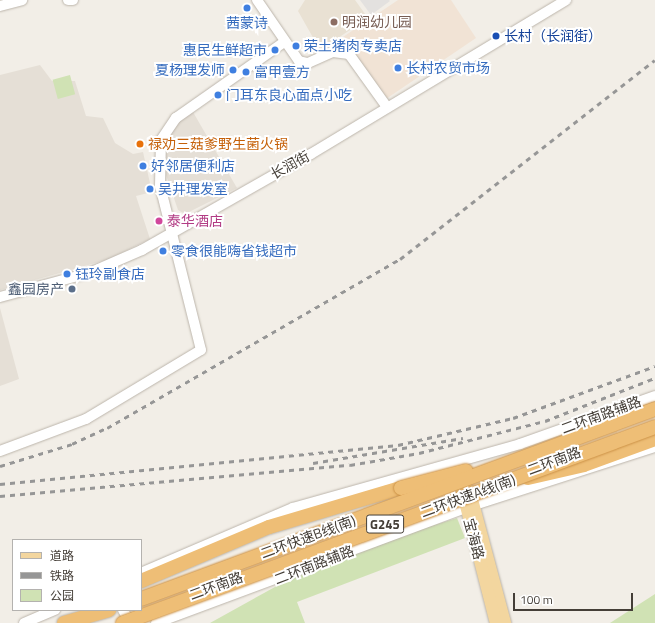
<!DOCTYPE html>
<html>
<head>
<meta charset="utf-8">
<style>
	body { margin:0 }
	#map { position:relative; width:655px; height:623px; overflow:hidden; background:#f2eee7; font-family:"Titillium Web","Noto Sans SC",sans-serif }
	div>[style] { position:absolute }
	.residential>* { inset:0; background:#e5dfd6 }
	.commercial>* { inset:0; background:#f1e3d5 }
	.education>* { inset:0; background:#e9e1d3 }
	.green>* { inset:0; background:#d0e2b4; transform-origin:0 0 }
	.parking>* { inset:0; background:#e3e1df }
	.roads { filter:drop-shadow(0 0 1px #bcb5ab) drop-shadow(0 0 1px #bcb5ab) }
	.minor>* { height:10px; margin:-5px; padding:0 5px; transform-origin:5px; border-radius:5px; background:#fff }
	.major>* { height:12px; margin:-6px; padding:0 6px; transform-origin:6px; border-radius:6px; background:#f3d69f }
	.highway>* { height:14px; margin:-7px; padding:0 7px; transform-origin:7px; border-radius:7px; background:#eebe76 }
	.rail>* { height:2.5px; margin-top:-1.25px; transform-origin:0; background:repeating-linear-gradient(90deg,#969696 0 5px,transparent 0 10px) }
	.bridges { filter:drop-shadow(0 0 1px #cc9247) drop-shadow(0 0 1px #cc9247) }
	.highway-bridge>* { height:14px; margin:-7px; padding:0 7px; transform-origin:7px; border-radius:7px; background:#eebe76 }
	.dots>* { width:11px; height:11px; translate:-50% -50%; box-sizing:border-box; border:2px solid #fff; border-radius:50% }
	span { translate:-50% -50%; white-space:nowrap; text-align:center; line-height:1.15; -webkit-text-stroke:4px #fff; paint-order:stroke }
	.shield-label span { padding:1px 3px; background:#fff; border:1px solid; border-radius:3px; -webkit-text-stroke-width:0 }
	.shield-label { font-size:13px; color:#443e37; font-weight:700 }
	.education-label { font-size:14px; color:#785e54 }
	.left { translate:0 -50%; text-align:left }
	.shop-label { font-size:14px; color:#366cbe }
	.right { translate:-100% -50%; text-align:right }
	.transit-label { font-size:14px; color:#164399 }
	.food-label { font-size:14px; color:#c56008 }
	.street-label { font-size:14px; color:#443e37 }
	.hotel-label { font-size:14px; color:#b23c85 }
	.service-label { font-size:14px; color:#4e5e75 }
	.legend { position:absolute; left:12px; top:539px; width:130px; height:72px; box-sizing:border-box; background:#fff; border:1px solid #b4b2af; margin:0; padding:5px 7px; list-style:none; font-size:12px; color:#443e37 }
	.legend li { display:flex; align-items:center; gap:8px; height:20px }
	.legend b { width:20px; border:1px solid #b4b2af }
	.scale { position:absolute; left:513px; top:593px; width:120px; height:18px; box-sizing:border-box; border:2px solid #443e37; border-top:0; padding-left:5px; font-size:12px; line-height:14px; white-space:nowrap; color:#443e37; -webkit-text-stroke:3px #fff; paint-order:stroke }
</style>
</head>
<body>
<div id="map">
	<div class="residential">
		<i style="clip-path:polygon(40px 65px,52px 81px,75px 81px,86px 116px,103px 118px,115px 143px,133px 154px,143px 152px,152px 192px,136px 196px,150px 239px,109px 259px,0 290px,0 75px)"></i>
		<i style="clip-path:polygon(193px 112px,237px 188px,185px 214px,178px 210px,162px 163px,166px 141px,178px 122px)"></i>
		<i style="clip-path:polygon(0 308px,19px 379px,0 386px)"></i>
	</div>
	<div class="commercial">
		<i style="clip-path:polygon(398px 0,451px 0,476px 38px,386px 99px,343px 37px)"></i>
	</div>
	<div class="education">
		<i style="clip-path:polygon(305px 0,355px 0,368px 18px,320px 50px,298px 11px)"></i>
	</div>
	<div class="green">
		<i style="left:70px;top:75px;width:20px;height:18px;rotate:75deg"></i>
		<i style="clip-path:polygon(457px 518px,465px 538px,297px 602px,305px 623px,210px 623px,284px 582px,370px 545px)"></i>
		<i style="clip-path:polygon(655px 594px,655px 623px,610px 623px)"></i>
	</div>
	<div class="parking">
		<i style="clip-path:polygon(360px 0,389px 0,390px 1px,371px 15px)"></i>
	</div>
	<div class="roads">
		<div class="minor">
			<i style="left:68px;top:0;width:5px"></i>
			<i style="left:257px;top:0;width:74px;rotate:55.5deg"></i>
			<i style="left:299px;top:61px;width:9px;rotate:13deg"></i>
			<i style="left:308px;top:63px;width:27px;rotate:-24deg"></i>
			<i style="left:333px;top:52px;width:16px;rotate:7deg"></i>
			<i style="left:349px;top:54px;width:65px;rotate:54.4deg"></i>
			<i style="left:0;top:6px;width:23px;rotate:-15deg"></i>
			<i style="left:0;top:297px;width:92px;rotate:-15.1deg"></i>
			<i style="left:89px;top:273px;width:58px;rotate:-23.5deg"></i>
			<i style="left:142px;top:250px;width:194px;rotate:-29.6deg"></i>
			<i style="left:311px;top:154px;width:298px;rotate:-31.1deg"></i>
			<i style="left:0;top:451px;width:92px;rotate:-20.4deg"></i>
			<i style="left:86px;top:419px;width:134px;rotate:-31deg"></i>
			<i style="left:201px;top:350px;width:169px;rotate:-104deg"></i>
			<i style="left:160px;top:186px;width:46px;rotate:-88.8deg"></i>
			<i style="left:161px;top:140px;width:27px;rotate:-56deg"></i>
			<i style="left:176px;top:118px;width:132px;rotate:-35.1deg"></i>
			<i style="left:141px;top:573px;width:165px;rotate:-23.2deg"></i>
			<i style="left:293px;top:508px;width:236px;rotate:-15.7deg"></i>
			<i style="left:520px;top:444px;width:143px;rotate:-19.6deg"></i>
			<i style="left:123px;top:610px;width:15px;rotate:62deg"></i>
			<i style="left:24px;top:623px;width:34px;rotate:-23deg"></i>
			<i style="left:156px;top:623px;width:330px;rotate:-20.4deg"></i>
			<i style="left:465px;top:508px;width:200px;rotate:-17.8deg"></i>
		</div>
		<div class="major">
			<i style="left:461px;top:483px;width:13px;rotate:45deg"></i>
			<i style="left:470px;top:492px;width:136px;rotate:75deg"></i>
			<i style="left:462px;top:490px;width:137px;rotate:75.7deg"></i>
		</div>
		<div class="highway">
			<i style="left:528px;top:478px;width:57px;rotate:-13.1deg"></i>
			<i style="left:584px;top:465px;width:76px;rotate:-20.1deg"></i>
			<i style="left:141px;top:581px;width:139px;rotate:-22.9deg"></i>
			<i style="left:269px;top:527px;width:138px;rotate:-16.5deg"></i>
			<i style="left:64px;top:623px;width:47px;rotate:-16.1deg"></i>
		</div>
	</div>
	<div class="rail">
		<i style="left:313px;top:463px;width:152px;rotate:-9.5deg"></i>
		<i style="left:0;top:466px;width:75px;rotate:-17deg"></i>
		<i style="left:72px;top:444px;width:38px;rotate:-25deg"></i>
		<i style="left:107px;top:428px;width:338px;rotate:-30deg"></i>
		<i style="left:400px;top:259px;width:323px;rotate:-38deg"></i>
		<i style="left:0;top:484px;width:400px;rotate:-5.6deg"></i>
		<i style="left:398px;top:445px;width:118px;rotate:-13.2deg"></i>
		<i style="left:513px;top:418px;width:151px;rotate:-20.1deg"></i>
		<i style="left:0;top:496px;width:351px;rotate:-5.1deg"></i>
		<i style="left:350px;top:465px;width:70px;rotate:-9.9deg"></i>
		<i style="left:419px;top:453px;width:130px;rotate:-14.3deg"></i>
		<i style="left:545px;top:421px;width:118px;rotate:-21.4deg"></i>
	</div>
	<div class="bridges">
		<div class="highway-bridge">
			<i style="left:401px;top:488px;width:67px;rotate:-14.7deg"></i>
			<i style="left:141px;top:599px;width:548px;rotate:-20.29deg"></i>
			<i style="left:123px;top:623px;width:567px;rotate:-20.22deg"></i>
		</div>
	</div>
	<div class="dots">
		<i style="left:247px;top:8px;background:#3f7fe0"></i>
		<i style="left:334px;top:22px;background:#8d6e63"></i>
		<i style="left:496px;top:36px;background:#1a4fb4"></i>
		<i style="left:296px;top:46px;background:#3f7fe0"></i>
		<i style="left:275px;top:50px;background:#3f7fe0"></i>
		<i style="left:398px;top:68px;background:#3f7fe0"></i>
		<i style="left:233px;top:70px;background:#3f7fe0"></i>
		<i style="left:246px;top:72px;background:#3f7fe0"></i>
		<i style="left:218px;top:95px;background:#3f7fe0"></i>
		<i style="left:140px;top:144px;background:#e8710a"></i>
		<i style="left:143px;top:166px;background:#3f7fe0"></i>
		<i style="left:150px;top:189px;background:#3f7fe0"></i>
		<i style="left:159px;top:221px;background:#d1479c"></i>
		<i style="left:163px;top:251px;background:#3f7fe0"></i>
		<i style="left:67px;top:274px;background:#3f7fe0"></i>
		<i style="left:72px;top:289px;background:#5c6f8a"></i>
	</div>
	<div class="shield-label">
		<span style="left:385px;top:524px">G245</span>
	</div>
	<div class="education-label">
		<span class="left" style="left:342px;top:22px">明润幼儿园</span>
	</div>
	<div class="shop-label">
		<span style="left:247px;top:23px">茜蒙诗</span>
		<span class="left" style="left:304px;top:46px">荣土猪肉专卖店</span>
		<span class="right" style="left:267px;top:50px">惠民生鲜超市</span>
		<span class="left" style="left:406px;top:68px">长村农贸市场</span>
		<span class="right" style="left:225px;top:70px">夏杨理发师</span>
		<span class="left" style="left:254px;top:72px">富甲壹方</span>
		<span class="left" style="left:226px;top:95px">门耳东良心面点小吃</span>
		<span class="left" style="left:151px;top:166px">好邻居便利店</span>
		<span class="left" style="left:158px;top:189px">吴井理发室</span>
		<span class="left" style="left:171px;top:251px">零食很能嗨省钱超市</span>
		<span class="left" style="left:75px;top:274px">钰玲副食店</span>
	</div>
	<div class="transit-label">
		<span class="left" style="left:504px;top:36px">长村（长润街）</span>
	</div>
	<div class="food-label">
		<span class="left" style="left:148px;top:144px">禄劝三菇爹野生菌火锅</span>
	</div>
	<div class="street-label">
		<span style="left:290px;top:165px;rotate:-29deg">长润街</span>
		<span style="left:601px;top:415px;rotate:-20deg">二环南路辅路</span>
		<span style="left:554px;top:461px;rotate:-20deg">二环南路</span>
		<span style="left:468px;top:496px;rotate:-20deg">二环快速A线(南)</span>
		<span style="left:308px;top:537px;rotate:-20deg">二环快速B线(南)</span>
		<span style="left:474px;top:539px;rotate:75deg">宝海路</span>
		<span style="left:314px;top:565px;rotate:-21deg">二环南路辅路</span>
		<span style="left:216px;top:586px;rotate:-20deg">二环南路</span>
	</div>
	<div class="hotel-label">
		<span class="left" style="left:167px;top:221px">泰华酒店</span>
	</div>
	<div class="service-label">
		<span class="right" style="left:64px;top:289px">鑫园房产</span>
	</div>
	<ul class="legend">
	<li><b style="height:5px;background:#f3d69f"></b>道路</li>
	<li><b style="height:5px;background:#969696"></b>铁路</li>
	<li><b style="height:11px;background:#d0e2b4"></b>公园</li>
	</ul>
	<div class="scale">100 m</div>
</div>
</body>
</html>
